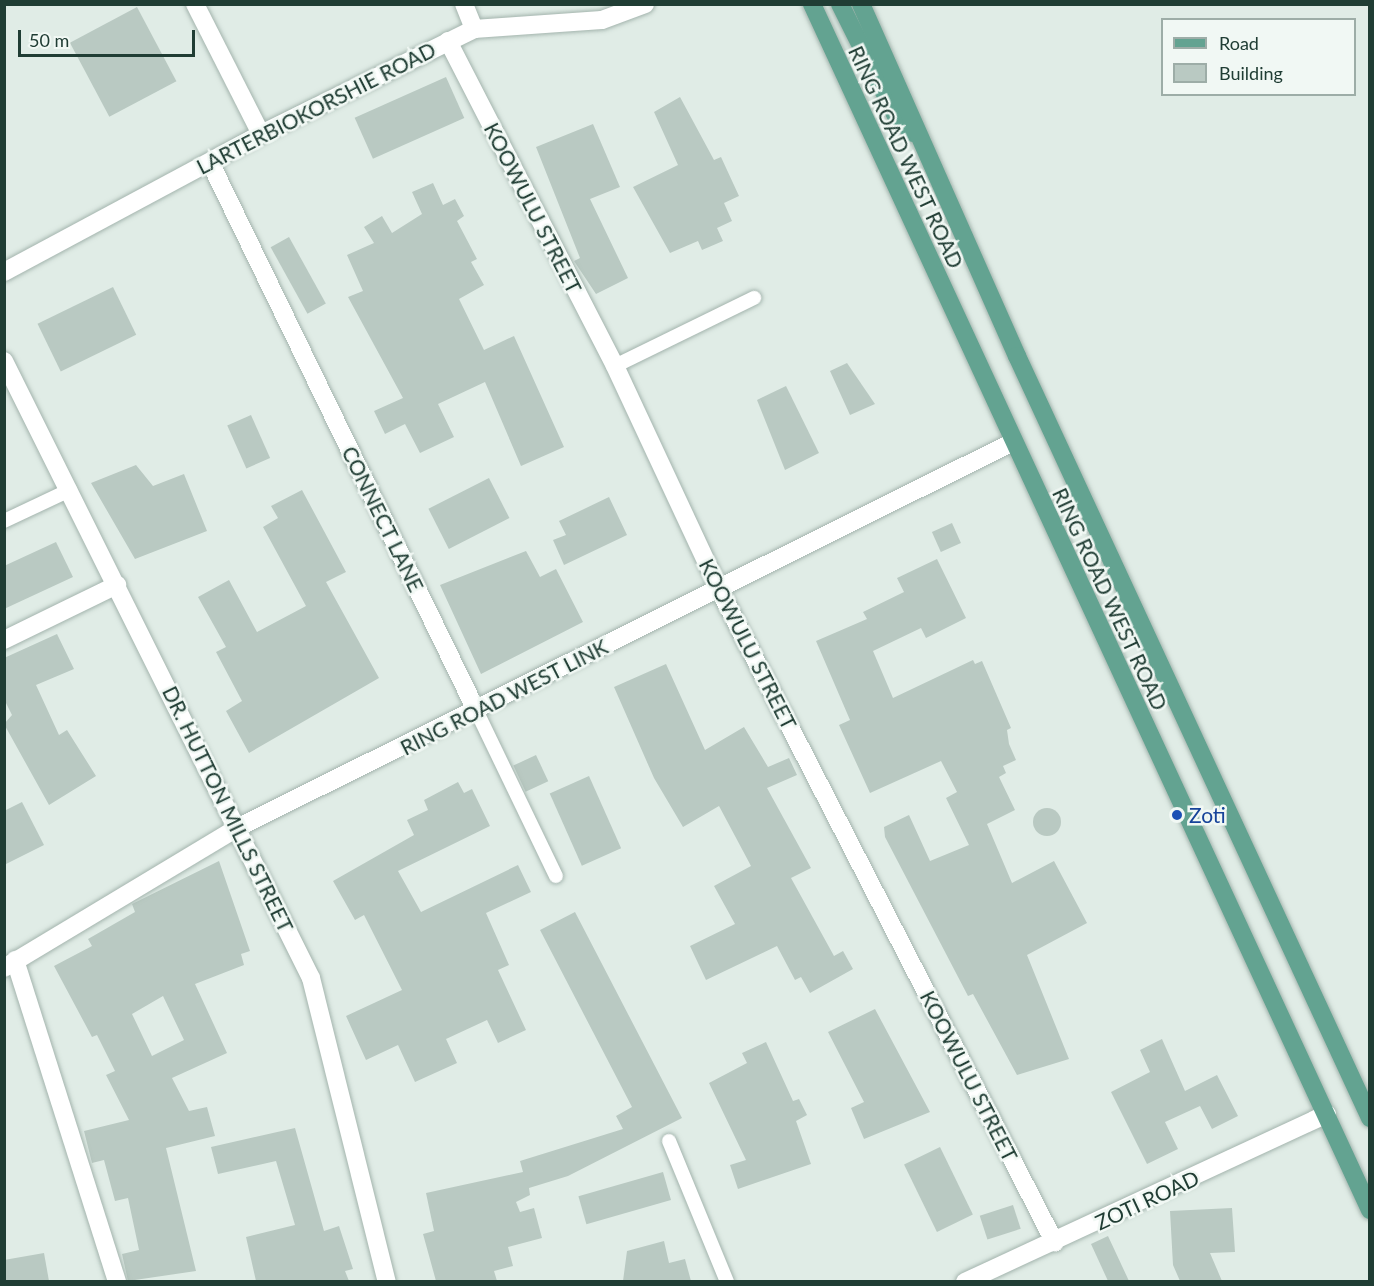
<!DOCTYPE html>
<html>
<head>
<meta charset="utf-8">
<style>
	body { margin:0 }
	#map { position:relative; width:1374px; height:1286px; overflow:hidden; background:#e0ece6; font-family:Lato,sans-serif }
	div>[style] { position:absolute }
	.building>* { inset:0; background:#b9c9c2; transform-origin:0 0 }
	.round { border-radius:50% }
	.roads { filter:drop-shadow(0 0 2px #a3b4ad) drop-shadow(0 0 2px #a3b4ad) }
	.service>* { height:14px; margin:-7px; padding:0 7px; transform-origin:7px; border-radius:7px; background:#fff }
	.minor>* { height:18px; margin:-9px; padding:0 9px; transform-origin:9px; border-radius:9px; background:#fff }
	.tertiary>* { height:18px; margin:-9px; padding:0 9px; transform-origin:9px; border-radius:9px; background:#fff }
	.primary>* { height:18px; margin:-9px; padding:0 9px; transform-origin:9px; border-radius:9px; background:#63a391 }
	.dots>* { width:16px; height:16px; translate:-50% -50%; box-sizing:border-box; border:3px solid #f1f8f4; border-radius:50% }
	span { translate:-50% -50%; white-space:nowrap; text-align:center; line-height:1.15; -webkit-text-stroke:5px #f1f8f4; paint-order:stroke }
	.street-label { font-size:21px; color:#203d34 }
	.transit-label { font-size:21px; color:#164399 }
	.left { translate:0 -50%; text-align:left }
	.frame { position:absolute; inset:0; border:6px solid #203d34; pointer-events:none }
	.legend { position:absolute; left:1161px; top:18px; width:195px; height:78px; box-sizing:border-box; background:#f1f8f4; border:2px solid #9dada7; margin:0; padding:8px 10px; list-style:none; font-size:18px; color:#203d34 }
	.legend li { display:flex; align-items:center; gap:12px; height:30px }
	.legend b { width:30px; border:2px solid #9dada7 }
	.scale { position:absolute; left:18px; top:30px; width:177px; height:27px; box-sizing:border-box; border:3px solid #203d34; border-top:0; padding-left:8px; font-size:18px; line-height:21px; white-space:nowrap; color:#203d34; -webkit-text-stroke:4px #f1f8f4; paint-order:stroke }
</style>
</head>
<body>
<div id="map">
	<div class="building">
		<i style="left:137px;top:7px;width:84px;height:76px;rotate:62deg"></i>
		<i style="left:446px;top:77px;width:45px;height:100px;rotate:66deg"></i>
		<i style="clip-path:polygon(680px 97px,714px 160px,721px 157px,739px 196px,724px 203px,732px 221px,717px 228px,723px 241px,702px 250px,698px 241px,670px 253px,633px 187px,678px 165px,654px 112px)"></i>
		<i style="clip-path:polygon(593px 124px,620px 187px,590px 199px,628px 278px,596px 294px,574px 261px,580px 258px,536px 147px)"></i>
		<i style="clip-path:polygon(433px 183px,443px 205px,455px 199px,464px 216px,457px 221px,477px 259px,471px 262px,484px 285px,459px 299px,484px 350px,514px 336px,564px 447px,521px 466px,485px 382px,438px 404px,454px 437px,420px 453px,405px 424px,385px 434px,374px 411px,403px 398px,348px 297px,363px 291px,347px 255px,374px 243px,364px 227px,382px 216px,392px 233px,422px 214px,412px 192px)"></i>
		<i style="left:289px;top:237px;width:76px;height:21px;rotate:61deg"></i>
		<i style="left:113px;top:287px;width:53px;height:84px;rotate:64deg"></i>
		<i style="clip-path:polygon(847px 363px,875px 404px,850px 415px,830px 371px)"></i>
		<i style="clip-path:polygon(786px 386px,819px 453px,785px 470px,757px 400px)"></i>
		<i style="left:251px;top:415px;width:47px;height:26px;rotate:66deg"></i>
		<i style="clip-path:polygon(136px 465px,153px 486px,184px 474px,207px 531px,135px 559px,91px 483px)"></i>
		<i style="left:489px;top:478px;width:45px;height:68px;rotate:63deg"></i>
		<i style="clip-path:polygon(302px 490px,346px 572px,326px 582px,379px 678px,249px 753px,226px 711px,242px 701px,216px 652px,226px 647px,198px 597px,229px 580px,257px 632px,306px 606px,263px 527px,278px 518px,271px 506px)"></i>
		<i style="clip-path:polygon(609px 497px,627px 535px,564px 565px,553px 540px,566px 535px,559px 521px)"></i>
		<i style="left:952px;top:523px;width:22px;height:22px;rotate:66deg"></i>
		<i style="clip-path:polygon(56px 542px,73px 577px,4px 609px,4px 566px)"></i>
		<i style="clip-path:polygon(526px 551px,540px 577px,556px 569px,583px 622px,481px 674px,440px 585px)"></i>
		<i style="clip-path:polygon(937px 559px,966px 618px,926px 638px,921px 628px,873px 651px,893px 698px,973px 660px,975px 664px,982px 661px,1011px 728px,1007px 730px,1009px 744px,1016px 760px,1003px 766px,1006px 773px,999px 777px,1015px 810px,987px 824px,1012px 883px,1054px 861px,1087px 923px,1027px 955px,1069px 1059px,1017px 1075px,973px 994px,968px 996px,885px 837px,884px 827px,909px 815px,930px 861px,969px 845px,946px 798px,957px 792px,941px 761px,870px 793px,839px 725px,850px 720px,816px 641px,867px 619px,863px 612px,904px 592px,897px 578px)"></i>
		<i style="clip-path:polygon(57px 634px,74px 669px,36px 685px,59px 735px,67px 730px,96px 776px,49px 805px,4px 724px,12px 715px,4px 699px,4px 658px)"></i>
		<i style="clip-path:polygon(666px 664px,705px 750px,744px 727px,768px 767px,789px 758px,797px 775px,767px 788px,811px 868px,791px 878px,834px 956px,843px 951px,853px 969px,810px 993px,801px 977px,795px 980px,777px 946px,706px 980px,690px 946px,735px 924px,714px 886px,751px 866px,719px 806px,683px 827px,654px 778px,614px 687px)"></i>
		<i style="left:536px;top:755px;width:29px;height:25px;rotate:65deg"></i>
		<i style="left:589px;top:776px;width:79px;height:43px;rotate:66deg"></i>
		<i style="clip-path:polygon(458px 782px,464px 793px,472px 789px,490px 826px,398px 871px,421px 912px,518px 865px,531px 892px,486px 913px,509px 965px,498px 970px,526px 1030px,498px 1043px,487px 1020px,446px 1039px,457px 1063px,415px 1082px,398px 1045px,366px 1060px,346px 1016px,402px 990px,364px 915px,355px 920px,333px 881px,414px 835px,407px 820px,428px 810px,424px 800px)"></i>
		<i style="clip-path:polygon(22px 802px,44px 845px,4px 865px,4px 811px)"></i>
		<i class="round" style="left:1033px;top:808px;width:28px;height:28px"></i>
		<i style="clip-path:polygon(evenodd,219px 861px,250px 951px,241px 954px,244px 965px,195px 984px,227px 1053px,172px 1078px,189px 1111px,207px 1107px,215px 1136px,166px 1148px,196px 1271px,128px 1281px,122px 1254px,139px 1250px,128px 1198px,115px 1201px,104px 1160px,92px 1163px,84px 1131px,129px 1120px,106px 1075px,115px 1071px,97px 1035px,92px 1037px,54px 966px,92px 946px,88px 939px,135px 912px,132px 904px,219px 861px,163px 996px,184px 1040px,152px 1056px,132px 1014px,163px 996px)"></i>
		<i style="clip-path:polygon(575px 912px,682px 1118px,568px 1176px,529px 1188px,530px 1195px,516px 1202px,520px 1212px,534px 1208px,542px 1238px,508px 1247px,513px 1266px,494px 1271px,497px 1281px,436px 1281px,423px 1234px,434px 1231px,426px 1193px,523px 1172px,520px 1161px,623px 1129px,616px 1116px,632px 1107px,540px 930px)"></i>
		<i style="clip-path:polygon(875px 1009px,930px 1112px,864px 1139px,851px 1108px,864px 1102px,828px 1032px)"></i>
		<i style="clip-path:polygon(1162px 1039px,1185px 1091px,1217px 1075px,1238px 1116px,1212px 1129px,1200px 1106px,1165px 1122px,1178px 1149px,1147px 1164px,1111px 1092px,1150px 1072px,1140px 1050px)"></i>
		<i style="clip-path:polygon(766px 1042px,793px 1101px,799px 1099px,807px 1115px,796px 1121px,811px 1164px,738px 1189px,730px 1165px,746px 1160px,709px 1083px,747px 1063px,742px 1053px)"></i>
		<i style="clip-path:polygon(295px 1128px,324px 1231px,339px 1226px,353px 1269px,345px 1271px,349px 1281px,256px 1281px,246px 1237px,295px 1225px,276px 1161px,218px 1174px,211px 1147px)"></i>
		<i style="left:940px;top:1147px;width:75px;height:40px;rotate:64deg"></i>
		<i style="left:663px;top:1172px;width:29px;height:88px;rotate:74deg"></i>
		<i style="left:1013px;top:1205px;width:25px;height:35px;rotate:72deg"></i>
		<i style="clip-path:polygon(1232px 1208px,1235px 1252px,1210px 1253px,1222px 1281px,1180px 1281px,1173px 1265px,1170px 1211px)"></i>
		<i style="clip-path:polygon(1108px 1236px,1129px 1281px,1108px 1281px,1091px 1244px)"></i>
		<i style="clip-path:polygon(664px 1241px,669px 1263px,685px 1259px,691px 1281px,623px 1281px,627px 1251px)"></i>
		<i style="clip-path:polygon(44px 1253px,49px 1281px,4px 1281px,4px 1260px)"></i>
	</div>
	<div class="roads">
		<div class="service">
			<i style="left:615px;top:366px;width:155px;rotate:-26.1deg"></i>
			<i style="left:4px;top:521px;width:73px;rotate:-25.2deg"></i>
			<i style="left:477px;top:712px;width:182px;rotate:64.3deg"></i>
			<i style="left:669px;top:1141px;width:152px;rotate:67.6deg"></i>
		</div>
		<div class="minor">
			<i style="left:195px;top:4px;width:146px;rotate:63.1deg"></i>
			<i style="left:464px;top:4px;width:27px;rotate:68deg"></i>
			<i style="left:448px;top:41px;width:365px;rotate:62.8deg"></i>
			<i style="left:615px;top:366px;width:244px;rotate:65deg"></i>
			<i style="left:718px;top:587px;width:737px;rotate:62.81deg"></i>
			<i style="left:210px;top:162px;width:611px;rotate:64.11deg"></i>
			<i style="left:4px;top:361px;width:689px;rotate:63.55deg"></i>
			<i style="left:311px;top:978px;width:313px;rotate:76deg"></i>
			<i style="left:4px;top:640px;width:126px;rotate:-26deg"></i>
			<i style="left:15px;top:960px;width:338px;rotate:72.4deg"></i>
			<i style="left:4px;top:968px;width:272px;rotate:-31deg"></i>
			<i style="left:237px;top:828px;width:867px;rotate:-26.45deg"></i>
			<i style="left:965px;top:1282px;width:399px;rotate:-24.9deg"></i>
		</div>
		<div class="tertiary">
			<i style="left:4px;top:272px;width:292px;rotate:-28.2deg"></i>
			<i style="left:261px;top:134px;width:237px;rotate:-26.2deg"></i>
			<i style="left:474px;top:29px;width:128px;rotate:-4deg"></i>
			<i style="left:602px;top:20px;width:46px;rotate:-20.4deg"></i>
		</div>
		<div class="primary">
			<i style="left:812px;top:4px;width:1329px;rotate:65.17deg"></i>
			<i style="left:840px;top:4px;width:123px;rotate:63.4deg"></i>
			<i style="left:895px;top:114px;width:26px;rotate:47deg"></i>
			<i style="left:861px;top:4px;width:385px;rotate:66.1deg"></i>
			<i style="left:1017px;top:356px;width:840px;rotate:65.14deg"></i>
		</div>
	</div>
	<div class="dots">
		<i style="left:1177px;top:815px;background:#1a4fb4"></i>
	</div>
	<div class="street-label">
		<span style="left:316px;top:108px;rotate:-27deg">LARTERBIOKORSHIE ROAD</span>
		<span style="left:906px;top:157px;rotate:65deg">RING ROAD WEST ROAD</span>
		<span style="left:533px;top:208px;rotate:63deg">KOOWULU STREET</span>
		<span style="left:383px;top:519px;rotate:64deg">CONNECT LANE</span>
		<span style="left:1110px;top:599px;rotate:65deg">RING ROAD WEST ROAD</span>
		<span style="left:748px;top:644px;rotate:63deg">KOOWULU STREET</span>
		<span style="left:504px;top:697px;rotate:-27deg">RING ROAD WEST LINK</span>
		<span style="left:228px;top:809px;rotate:64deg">DR. HUTTON MILLS STREET</span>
		<span style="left:969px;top:1076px;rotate:63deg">KOOWULU STREET</span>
		<span style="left:1147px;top:1200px;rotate:-25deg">ZOTI ROAD</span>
	</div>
	<div class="transit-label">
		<span class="left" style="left:1189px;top:815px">Zoti</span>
	</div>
	<div class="frame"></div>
	<ul class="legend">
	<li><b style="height:8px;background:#63a391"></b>Road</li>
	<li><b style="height:16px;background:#b9c9c2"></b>Building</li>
	</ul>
	<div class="scale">50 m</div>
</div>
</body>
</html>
